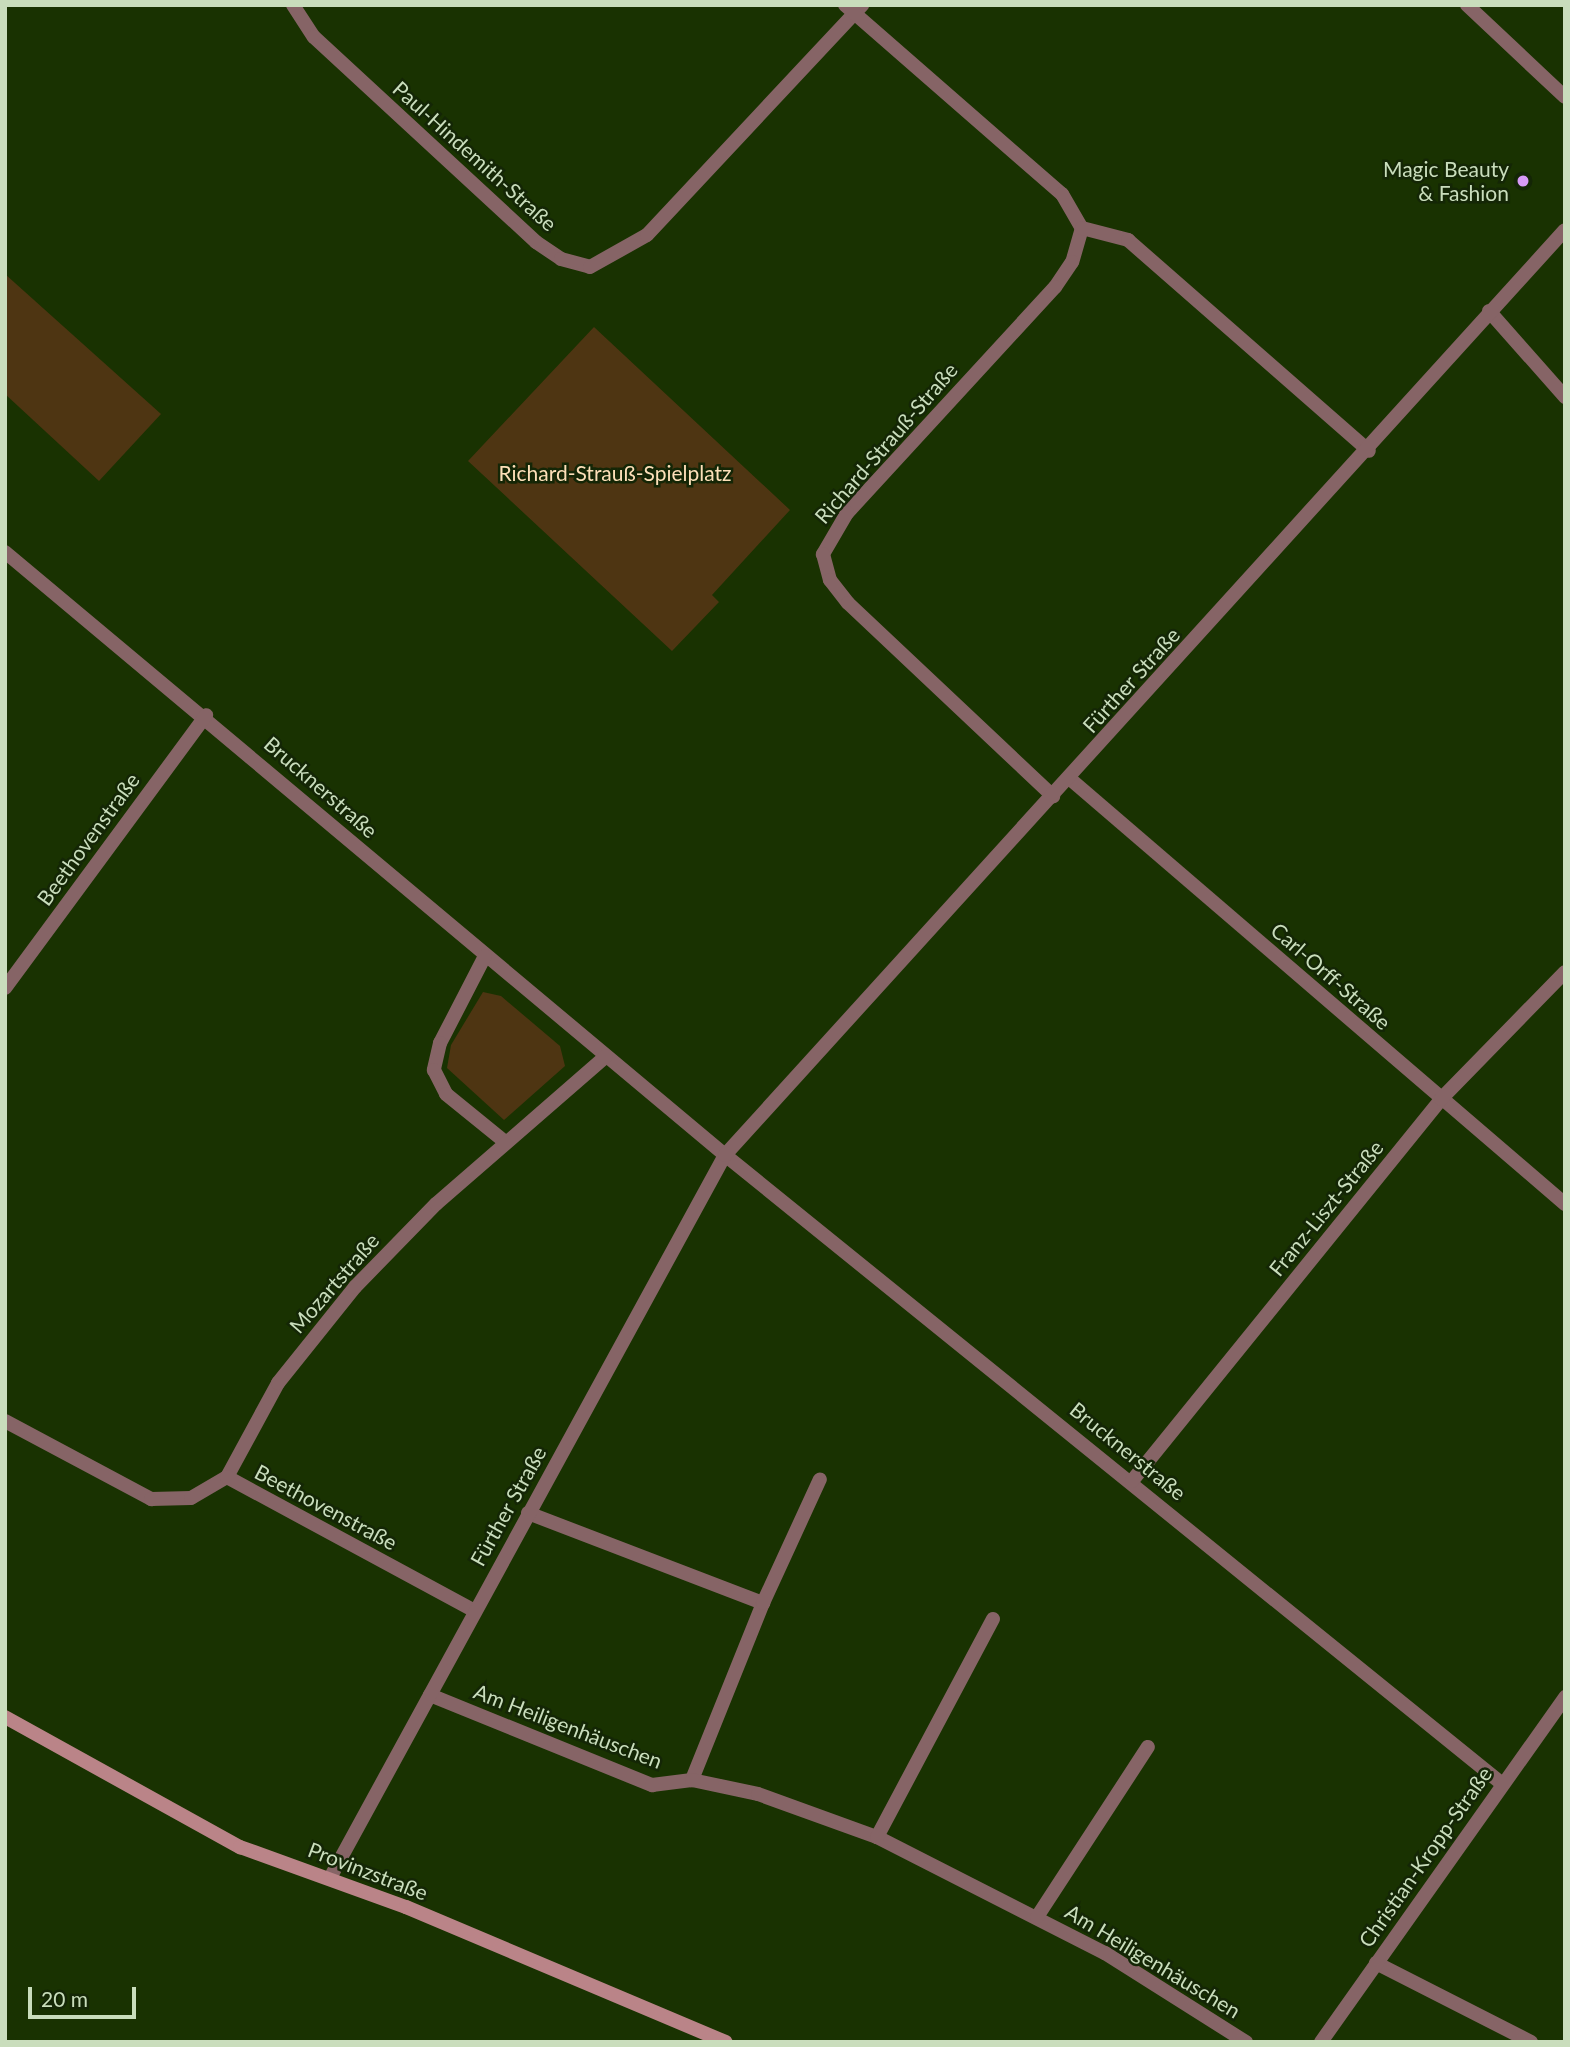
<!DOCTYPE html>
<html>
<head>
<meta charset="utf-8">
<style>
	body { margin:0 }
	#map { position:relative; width:1570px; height:2047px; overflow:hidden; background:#193201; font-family:Lato,sans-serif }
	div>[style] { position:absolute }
	.green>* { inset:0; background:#4e3512 }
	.street>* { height:14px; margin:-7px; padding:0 7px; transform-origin:7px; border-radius:7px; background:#866466 }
	.secondary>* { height:14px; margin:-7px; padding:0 7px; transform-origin:7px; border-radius:7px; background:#ba8488 }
	.dots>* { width:19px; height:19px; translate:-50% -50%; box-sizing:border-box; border:4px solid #142606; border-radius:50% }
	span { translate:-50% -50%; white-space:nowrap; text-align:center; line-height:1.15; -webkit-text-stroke:5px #142606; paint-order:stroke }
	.street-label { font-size:21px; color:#c9ddbc }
	.poi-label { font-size:21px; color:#c9ddbc }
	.right { translate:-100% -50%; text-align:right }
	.park-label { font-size:21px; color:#fddfb8 }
	.frame { position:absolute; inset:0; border:7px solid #c9ddbc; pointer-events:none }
	.scale { position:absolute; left:28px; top:1987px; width:108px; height:32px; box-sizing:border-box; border:4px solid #c9ddbc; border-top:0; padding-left:9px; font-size:21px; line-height:24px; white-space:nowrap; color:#c9ddbc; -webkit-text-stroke:5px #142606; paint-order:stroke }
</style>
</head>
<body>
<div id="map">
	<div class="green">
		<i style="clip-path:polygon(5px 274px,161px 414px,99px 481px,5px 394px)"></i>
		<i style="clip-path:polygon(594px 327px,790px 510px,712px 595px,719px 602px,672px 651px,468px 461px)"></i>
		<i style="clip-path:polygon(483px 992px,501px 996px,560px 1046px,565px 1066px,504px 1120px,447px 1068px,451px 1045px)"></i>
	</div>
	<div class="street">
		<i style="left:293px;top:5px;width:38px;rotate:57deg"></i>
		<i style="left:314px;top:37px;width:302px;rotate:42.7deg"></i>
		<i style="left:536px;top:242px;width:30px;rotate:34deg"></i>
		<i style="left:561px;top:259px;width:30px;rotate:15deg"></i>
		<i style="left:590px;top:267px;width:65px;rotate:-29.3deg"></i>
		<i style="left:647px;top:235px;width:315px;rotate:-46.9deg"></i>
		<i style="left:845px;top:5px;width:288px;rotate:41.1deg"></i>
		<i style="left:1062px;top:194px;width:39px;rotate:60deg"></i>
		<i style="left:1082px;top:228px;width:35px;rotate:106deg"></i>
		<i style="left:1072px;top:262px;width:30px;rotate:124deg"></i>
		<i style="left:1055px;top:287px;width:307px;rotate:132.6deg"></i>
		<i style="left:847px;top:513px;width:48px;rotate:120.3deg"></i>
		<i style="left:823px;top:554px;width:27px;rotate:75deg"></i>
		<i style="left:830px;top:580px;width:29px;rotate:52deg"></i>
		<i style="left:848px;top:603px;width:282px;rotate:43.3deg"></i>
		<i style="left:1467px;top:5px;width:134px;rotate:43.2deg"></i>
		<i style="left:1082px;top:228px;width:48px;rotate:14.6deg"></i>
		<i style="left:1128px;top:240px;width:320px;rotate:41.2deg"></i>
		<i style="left:1489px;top:311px;width:115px;rotate:48.5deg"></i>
		<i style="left:5px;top:552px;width:939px;rotate:39.95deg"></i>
		<i style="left:725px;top:1155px;width:998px;rotate:38.98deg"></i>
		<i style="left:1069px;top:778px;width:654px;rotate:40.66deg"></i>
		<i style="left:485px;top:956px;width:98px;rotate:117.3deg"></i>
		<i style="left:440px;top:1043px;width:28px;rotate:103deg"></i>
		<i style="left:434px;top:1070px;width:27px;rotate:63deg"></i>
		<i style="left:446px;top:1094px;width:76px;rotate:39.1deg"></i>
		<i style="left:5px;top:988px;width:339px;rotate:-53.6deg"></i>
		<i style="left:5px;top:1421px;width:166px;rotate:28.1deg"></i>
		<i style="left:151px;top:1499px;width:40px;rotate:-1.4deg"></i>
		<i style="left:191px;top:1498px;width:42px;rotate:-30.3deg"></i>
		<i style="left:227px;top:1477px;width:107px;rotate:-61.5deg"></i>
		<i style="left:278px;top:1383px;width:123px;rotate:-51.3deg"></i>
		<i style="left:355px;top:1287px;width:116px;rotate:-45.7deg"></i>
		<i style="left:436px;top:1204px;width:225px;rotate:-41deg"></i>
		<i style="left:227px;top:1477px;width:282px;rotate:28.4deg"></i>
		<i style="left:1132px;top:1481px;width:491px;rotate:-51deg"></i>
		<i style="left:1441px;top:1099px;width:177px;rotate:-45.7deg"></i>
		<i style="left:528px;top:1513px;width:252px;rotate:21deg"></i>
		<i style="left:763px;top:1603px;width:191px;rotate:111.9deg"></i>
		<i style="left:763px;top:1603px;width:136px;rotate:-65.3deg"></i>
		<i style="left:430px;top:1695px;width:240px;rotate:22.1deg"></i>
		<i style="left:652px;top:1785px;width:40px;rotate:-7.1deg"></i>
		<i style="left:692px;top:1780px;width:67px;rotate:12deg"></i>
		<i style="left:758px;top:1794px;width:127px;rotate:19.9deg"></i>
		<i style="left:877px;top:1837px;width:256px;rotate:27deg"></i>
		<i style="left:1105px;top:1953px;width:167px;rotate:32.3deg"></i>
		<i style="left:877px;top:1837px;width:247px;rotate:-62deg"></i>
		<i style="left:330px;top:1878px;width:824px;rotate:-61.35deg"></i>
		<i style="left:725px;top:1155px;width:1249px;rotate:-47.76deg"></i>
		<i style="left:1037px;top:1917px;width:203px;rotate:-56.9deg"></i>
		<i style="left:1376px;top:1963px;width:174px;rotate:27deg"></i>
		<i style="left:1321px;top:2042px;width:423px;rotate:-54.7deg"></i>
	</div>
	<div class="secondary">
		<i style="left:5px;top:1717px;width:269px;rotate:29deg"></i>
		<i style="left:240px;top:1847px;width:177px;rotate:19.9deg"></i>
		<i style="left:406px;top:1907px;width:347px;rotate:22.9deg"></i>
	</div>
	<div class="dots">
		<i style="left:1523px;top:181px;background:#d89af8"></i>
	</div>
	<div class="street-label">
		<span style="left:475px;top:156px;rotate:42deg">Paul-Hindemith-Straße</span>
		<span style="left:886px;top:443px;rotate:-49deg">Richard-Strauß-Straße</span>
		<span style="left:1131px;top:680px;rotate:-48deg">Fürther Straße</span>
		<span style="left:321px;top:787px;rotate:41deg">Brucknerstraße</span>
		<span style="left:88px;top:839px;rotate:-54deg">Beethovenstraße</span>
		<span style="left:1331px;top:976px;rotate:41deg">Carl-Orff-Straße</span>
		<span style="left:1326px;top:1208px;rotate:-51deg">Franz-Liszt-Straße</span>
		<span style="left:334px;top:1283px;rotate:-49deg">Mozartstraße</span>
		<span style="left:1128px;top:1451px;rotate:39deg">Brucknerstraße</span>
		<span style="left:508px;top:1506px;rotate:-61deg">Fürther Straße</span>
		<span style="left:326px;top:1507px;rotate:28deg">Beethovenstraße</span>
		<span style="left:568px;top:1726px;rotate:21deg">Am Heiligenhäuschen</span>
		<span style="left:1425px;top:1857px;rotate:-55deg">Christian-Kropp-Straße</span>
		<span style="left:368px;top:1871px;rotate:21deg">Provinzstraße</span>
		<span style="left:1153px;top:1961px;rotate:31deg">Am Heiligenhäuschen</span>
	</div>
	<div class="poi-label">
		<span class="right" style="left:1509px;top:181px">Magic Beauty<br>&amp; Fashion</span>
	</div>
	<div class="park-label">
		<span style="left:615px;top:473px">Richard-Strauß-Spielplatz</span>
	</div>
	<div class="frame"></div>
	<div class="scale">20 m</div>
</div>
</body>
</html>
